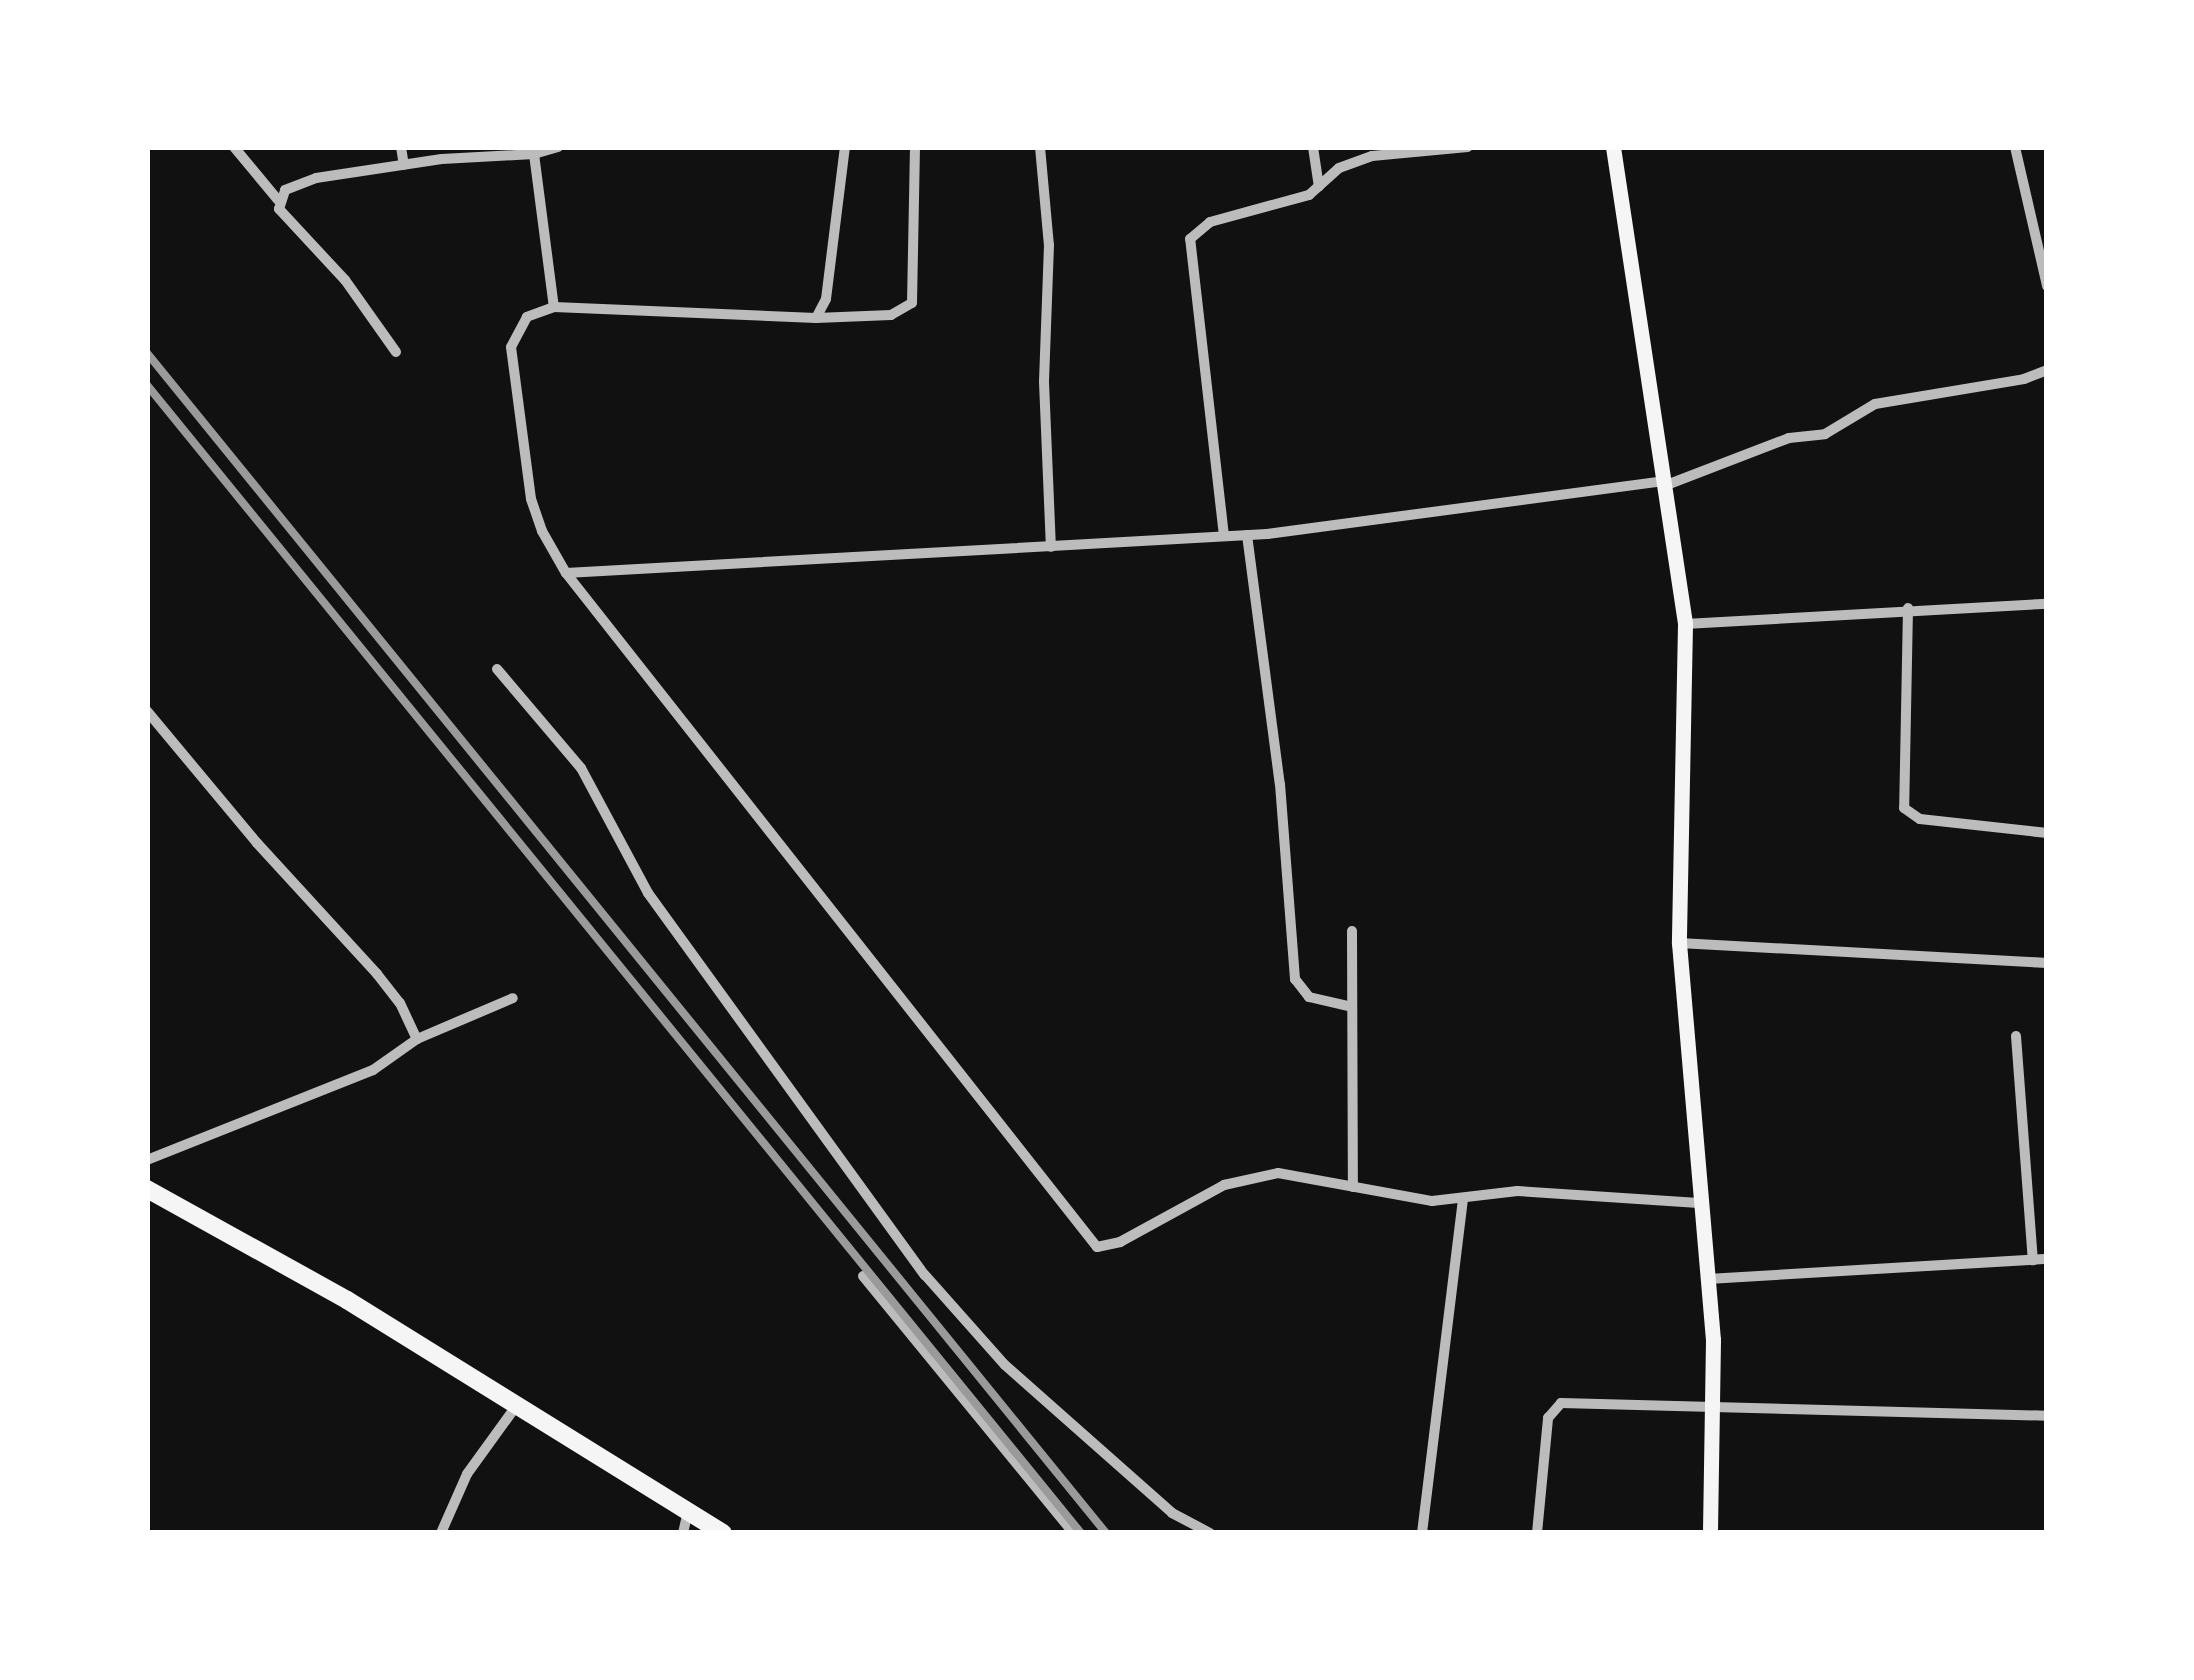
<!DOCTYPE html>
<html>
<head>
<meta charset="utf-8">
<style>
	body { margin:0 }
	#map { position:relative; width:2194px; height:1680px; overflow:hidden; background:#111; font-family:"Noto Sans",sans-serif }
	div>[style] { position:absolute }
	.minor>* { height:10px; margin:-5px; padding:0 5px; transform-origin:5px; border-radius:5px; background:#bcbcbc }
	.secondary>* { height:15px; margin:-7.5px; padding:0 7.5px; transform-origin:7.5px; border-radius:7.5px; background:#f5f5f5 }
	.trunk>* { height:18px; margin:-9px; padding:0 9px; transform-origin:9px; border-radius:9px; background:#f5f5f5 }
	.rail>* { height:8px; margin:-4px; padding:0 4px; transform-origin:4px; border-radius:4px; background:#9a9a9a }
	span { translate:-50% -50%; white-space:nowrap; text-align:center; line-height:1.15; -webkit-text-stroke:12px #fff; paint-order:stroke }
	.frame { position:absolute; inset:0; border:150px solid #fff; pointer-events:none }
</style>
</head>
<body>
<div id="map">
	<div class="minor">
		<i style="left:234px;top:147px;width:69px;rotate:50.3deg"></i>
		<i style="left:401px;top:147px;width:18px;rotate:81deg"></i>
		<i style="left:558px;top:147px;width:25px;rotate:164deg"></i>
		<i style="left:534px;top:154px;width:154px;rotate:82.6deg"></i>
		<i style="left:554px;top:307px;width:29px;rotate:160deg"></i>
		<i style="left:527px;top:317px;width:34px;rotate:118deg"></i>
		<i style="left:511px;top:347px;width:153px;rotate:82.5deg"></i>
		<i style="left:531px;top:499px;width:34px;rotate:71deg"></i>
		<i style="left:542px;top:531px;width:48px;rotate:60.3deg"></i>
		<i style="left:566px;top:573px;width:858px;rotate:51.77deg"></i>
		<i style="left:1097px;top:1247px;width:24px;rotate:-12deg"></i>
		<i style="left:1120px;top:1242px;width:119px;rotate:-28.7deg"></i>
		<i style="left:1224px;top:1185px;width:55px;rotate:-12.5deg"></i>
		<i style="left:1278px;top:1173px;width:157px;rotate:10.3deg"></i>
		<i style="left:1432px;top:1201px;width:86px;rotate:-6.7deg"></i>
		<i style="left:1517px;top:1191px;width:182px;rotate:3.8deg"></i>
		<i style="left:1040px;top:147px;width:98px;rotate:84.8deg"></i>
		<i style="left:1049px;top:245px;width:137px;rotate:92.1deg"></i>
		<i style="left:1044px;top:382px;width:165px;rotate:87.6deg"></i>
		<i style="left:1313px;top:147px;width:40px;rotate:81.5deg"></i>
		<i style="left:2015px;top:147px;width:143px;rotate:77deg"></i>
		<i style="left:554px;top:307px;width:262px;rotate:2.4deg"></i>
		<i style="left:816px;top:318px;width:21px;rotate:-62deg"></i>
		<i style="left:826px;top:299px;width:153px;rotate:-82.9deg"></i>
		<i style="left:816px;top:318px;width:75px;rotate:-2.3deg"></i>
		<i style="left:891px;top:315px;width:24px;rotate:-30deg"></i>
		<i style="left:912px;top:303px;width:156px;rotate:-88.9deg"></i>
		<i style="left:396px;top:352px;width:88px;rotate:-125.3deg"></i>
		<i style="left:345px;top:280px;width:97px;rotate:-132.9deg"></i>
		<i style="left:279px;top:209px;width:20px;rotate:-72deg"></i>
		<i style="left:285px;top:190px;width:33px;rotate:-21deg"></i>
		<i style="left:316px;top:178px;width:127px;rotate:-8.6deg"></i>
		<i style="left:442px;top:159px;width:92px;rotate:-3.1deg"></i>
		<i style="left:1664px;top:486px;width:134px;rotate:-21deg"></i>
		<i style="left:1789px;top:438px;width:36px;rotate:-6deg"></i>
		<i style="left:1825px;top:434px;width:58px;rotate:-31deg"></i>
		<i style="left:1875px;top:404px;width:151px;rotate:-9.5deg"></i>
		<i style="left:2024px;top:379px;width:25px;rotate:-21deg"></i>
		<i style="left:1247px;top:535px;width:251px;rotate:82.5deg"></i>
		<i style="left:1280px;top:784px;width:196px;rotate:85.6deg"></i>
		<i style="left:1295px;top:979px;width:23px;rotate:52deg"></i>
		<i style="left:1309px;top:997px;width:44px;rotate:13.1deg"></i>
		<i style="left:1224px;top:536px;width:299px;rotate:-96.5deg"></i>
		<i style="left:1190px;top:239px;width:26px;rotate:-40deg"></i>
		<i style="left:1210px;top:222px;width:103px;rotate:-15.3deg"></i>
		<i style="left:1309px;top:195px;width:40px;rotate:-42deg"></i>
		<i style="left:1339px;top:168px;width:35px;rotate:-20deg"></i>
		<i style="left:1372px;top:156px;width:96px;rotate:-5.4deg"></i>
		<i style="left:566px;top:573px;width:702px;rotate:-3.18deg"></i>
		<i style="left:1267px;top:534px;width:400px;rotate:-7.6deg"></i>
		<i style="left:1908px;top:608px;width:200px;rotate:91.1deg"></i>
		<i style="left:1904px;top:808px;width:19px;rotate:35deg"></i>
		<i style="left:1920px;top:819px;width:128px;rotate:6.3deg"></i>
		<i style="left:1685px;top:624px;width:363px;rotate:-3.2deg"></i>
		<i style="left:497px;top:669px;width:130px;rotate:49.7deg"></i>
		<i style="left:581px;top:768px;width:142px;rotate:61.8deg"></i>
		<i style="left:648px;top:893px;width:472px;rotate:54.1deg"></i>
		<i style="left:925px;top:1275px;width:120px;rotate:48.4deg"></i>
		<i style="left:1005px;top:1365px;width:223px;rotate:41.5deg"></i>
		<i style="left:1172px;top:1513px;width:43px;rotate:27.8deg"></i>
		<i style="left:147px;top:711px;width:172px;rotate:50.2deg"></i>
		<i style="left:257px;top:843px;width:178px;rotate:47.5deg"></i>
		<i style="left:377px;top:974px;width:37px;rotate:52deg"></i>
		<i style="left:400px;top:1003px;width:40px;rotate:65deg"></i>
		<i style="left:417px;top:1039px;width:54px;rotate:144.8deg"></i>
		<i style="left:373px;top:1070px;width:243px;rotate:158.3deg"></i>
		<i style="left:1352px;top:931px;width:256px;rotate:89.8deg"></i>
		<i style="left:1679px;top:943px;width:369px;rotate:3.1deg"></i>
		<i style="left:2016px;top:1036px;width:225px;rotate:85.7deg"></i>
		<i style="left:417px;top:1039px;width:104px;rotate:-23.1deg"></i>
		<i style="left:863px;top:1276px;width:332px;rotate:50.7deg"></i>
		<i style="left:1708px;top:1279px;width:340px;rotate:-3.4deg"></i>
		<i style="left:441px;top:1533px;width:64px;rotate:-66.2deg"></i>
		<i style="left:467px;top:1474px;width:85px;rotate:-54.1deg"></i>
		<i style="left:683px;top:1533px;width:23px;rotate:-77deg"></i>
		<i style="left:1422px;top:1533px;width:336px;rotate:-83deg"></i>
		<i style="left:1537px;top:1533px;width:116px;rotate:-84.5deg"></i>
		<i style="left:1548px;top:1418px;width:20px;rotate:-49deg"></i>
		<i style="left:1561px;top:1403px;width:486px;rotate:1.5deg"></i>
	</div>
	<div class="secondary">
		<i style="left:1613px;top:147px;width:482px;rotate:81.4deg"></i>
		<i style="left:1685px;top:624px;width:319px;rotate:91.1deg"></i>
		<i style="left:1679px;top:943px;width:398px;rotate:85.1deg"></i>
		<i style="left:1713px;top:1340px;width:193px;rotate:90.9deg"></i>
	</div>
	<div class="trunk">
		<i style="left:147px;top:1189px;width:229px;rotate:29deg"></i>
		<i style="left:347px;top:1300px;width:442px;rotate:31.8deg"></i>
	</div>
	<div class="rail">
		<i style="left:147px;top:353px;width:1521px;rotate:50.9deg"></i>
		<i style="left:147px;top:385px;width:1480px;rotate:50.87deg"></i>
	</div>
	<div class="frame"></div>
</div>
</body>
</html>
